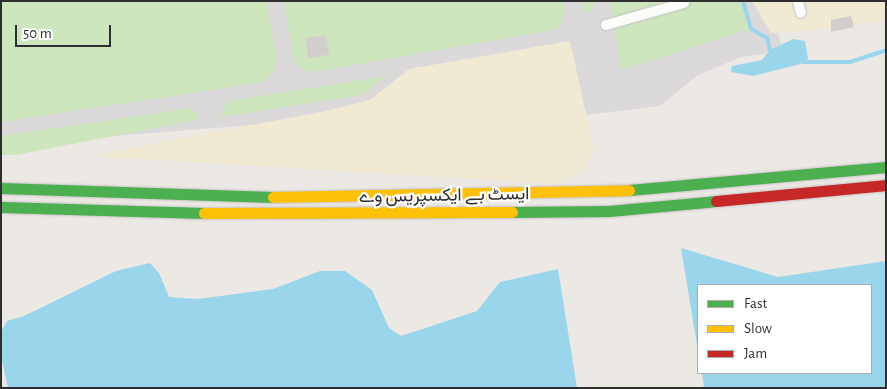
<!DOCTYPE html>
<html>
<head>
<meta charset="utf-8">
<style>
	body { margin:0 }
	#map { position:relative; width:887px; height:389px; overflow:hidden; background:#ece8e4; font-family:"Alegreya Sans",Vazirmatn,sans-serif }
	div>[style] { position:absolute }
	.industrial>* { inset:0; background:#dcd9db }
	.green>* { inset:0; background:#cee6be }
	.round { border-radius:50% }
	.sand>* { inset:0; background:#f0ead3 }
	.water>* { inset:0; background:#99d6ec }
	.stream>* { height:4px; margin:-2px; padding:0 2px; transform-origin:2px; border-radius:2px; background:#99d6ec }
	.building>* { inset:0; background:#d1cecb; transform-origin:0 0 }
	.roads { filter:drop-shadow(0 0 1px #c5c4c5) drop-shadow(0 0 1px #c5c4c5) }
	.street>* { height:10px; margin:-5px; padding:0 5px; transform-origin:5px; border-radius:5px; background:#fcfcfb }
	.fast>* { height:11px; margin:-5.5px; padding:0 5.5px; transform-origin:5.5px; border-radius:5.5px; background:#4caf50 }
	.slow>* { height:11px; margin:-5.5px; padding:0 5.5px; transform-origin:5.5px; border-radius:5.5px; background:#ffc107 }
	.jam>* { height:11px; margin:-5.5px; padding:0 5.5px; transform-origin:5.5px; border-radius:5.5px; background:#c62828 }
	span { translate:-50% -50%; white-space:nowrap; text-align:center; line-height:1.15; -webkit-text-stroke:4.5px #fff; paint-order:stroke }
	.street-label { font-size:18px; color:#2e2e2e }
	.frame { position:absolute; inset:0; border:2px solid #2e2e2e; pointer-events:none }
	.legend { position:absolute; left:697px; top:284px; width:175px; height:90px; box-sizing:border-box; background:#fff; border:1px solid #ababab; margin:0; padding:6px 9px; list-style:none; font-size:15px; color:#2e2e2e }
	.legend li { display:flex; align-items:center; gap:10px; height:25px }
	.legend b { width:25px; border:1px solid #ababab }
	.scale { position:absolute; left:15px; top:25px; width:96px; height:22px; box-sizing:border-box; border:2px solid #2e2e2e; border-top:0; padding-left:6px; font-size:15px; line-height:18px; white-space:nowrap; color:#2e2e2e; -webkit-text-stroke:4px #fff; paint-order:stroke }
</style>
</head>
<body>
<div id="map">
	<div class="industrial">
		<i style="clip-path:polygon(1px 1px,770px 1px,783px 51px,741px 57px,698px 75px,660px 106px,522px 123px,292px 122px,1px 145px)"></i>
	</div>
	<div class="green">
		<i class="round" style="left:582px;top:0;width:12px;height:12px"></i>
		<i style="clip-path:polygon(1px 1px,266px 1px,276px 54px,275px 68px,264px 82px,1px 122px)"></i>
		<i style="clip-path:polygon(284px 1px,563px 1px,564px 15px,558px 29px,314px 72px,303px 70px,294px 61px)"></i>
		<i style="clip-path:polygon(610px 1px,743px 1px,751px 29px,621px 70px)"></i>
		<i style="clip-path:polygon(387px 76px,362px 95px,220px 117px,228px 101px)"></i>
		<i style="clip-path:polygon(191px 108px,200px 116px,196px 120px,16px 155px,1px 155px,1px 136px)"></i>
	</div>
	<div class="sand">
		<i style="clip-path:polygon(752px 1px,886px 1px,886px 20px,807px 31px,771px 33px)"></i>
		<i style="clip-path:polygon(570px 41px,594px 150px,581px 173px,558px 184px,90px 156px,326px 111px,370px 100px,409px 69px)"></i>
	</div>
	<div class="water">
		<i style="clip-path:polygon(793px 39px,805px 41px,808px 59px,800px 64px,753px 76px,731px 72px,732px 66px,762px 60px,770px 50px)"></i>
		<i style="clip-path:polygon(681px 248px,778px 277px,886px 261px,886px 388px,704px 388px,702px 373px,871px 373px,871px 285px,698px 285px,698px 351px)"></i>
		<i style="clip-path:polygon(150px 263px,159px 273px,169px 297px,198px 299px,273px 289px,320px 271px,345px 271px,372px 290px,389px 328px,401px 336px,477px 311px,500px 282px,558px 269px,577px 388px,8px 388px,1px 356px,1px 332px,7px 321px,24px 316px,116px 271px)"></i>
	</div>
	<div class="stream">
		<i style="left:743px;top:1px;width:29px;rotate:74deg"></i>
		<i style="left:751px;top:29px;width:18px;rotate:29deg"></i>
		<i style="left:767px;top:38px;width:12px;rotate:76deg"></i>
		<i style="left:803px;top:62px;width:47px"></i>
		<i style="left:850px;top:62px;width:38px;rotate:-18deg"></i>
	</div>
	<div class="building">
		<i style="clip-path:polygon(851px 16px,854px 27px,831px 32px,831px 20px)"></i>
		<i style="left:326px;top:35px;width:20px;height:21px;rotate:81deg"></i>
	</div>
	<div class="roads">
		<div class="street">
			<i style="left:798px;top:1px;width:12px;rotate:76deg"></i>
			<i style="left:606px;top:25px;width:81px;rotate:-15.8deg"></i>
		</div>
		<div class="fast">
			<i style="left:1px;top:188px;width:272px;rotate:1.9deg"></i>
			<i style="left:629px;top:190px;width:258px;rotate:-5.1deg"></i>
			<i style="left:1px;top:207px;width:203px;rotate:1.7deg"></i>
			<i style="left:512px;top:212px;width:97px;rotate:-0.6deg"></i>
			<i style="left:609px;top:211px;width:107px;rotate:-5.3deg"></i>
		</div>
		<div class="slow">
			<i style="left:273px;top:197px;width:356px;rotate:-1.1deg"></i>
			<i style="left:204px;top:213px;width:308px;rotate:-0.2deg"></i>
		</div>
		<div class="jam">
			<i style="left:716px;top:201px;width:171px;rotate:-5.4deg"></i>
		</div>
	</div>
	<div class="street-label">
		<span style="left:444px;top:196px;rotate:-1deg">ایسٹ بے ایکسپریس وے</span>
	</div>
	<div class="frame"></div>
	<ul class="legend">
	<li><b style="height:6px;background:#4caf50"></b>Fast</li>
	<li><b style="height:6px;background:#ffc107"></b>Slow</li>
	<li><b style="height:6px;background:#c62828"></b>Jam</li>
	</ul>
	<div class="scale">50 m</div>
</div>
</body>
</html>
